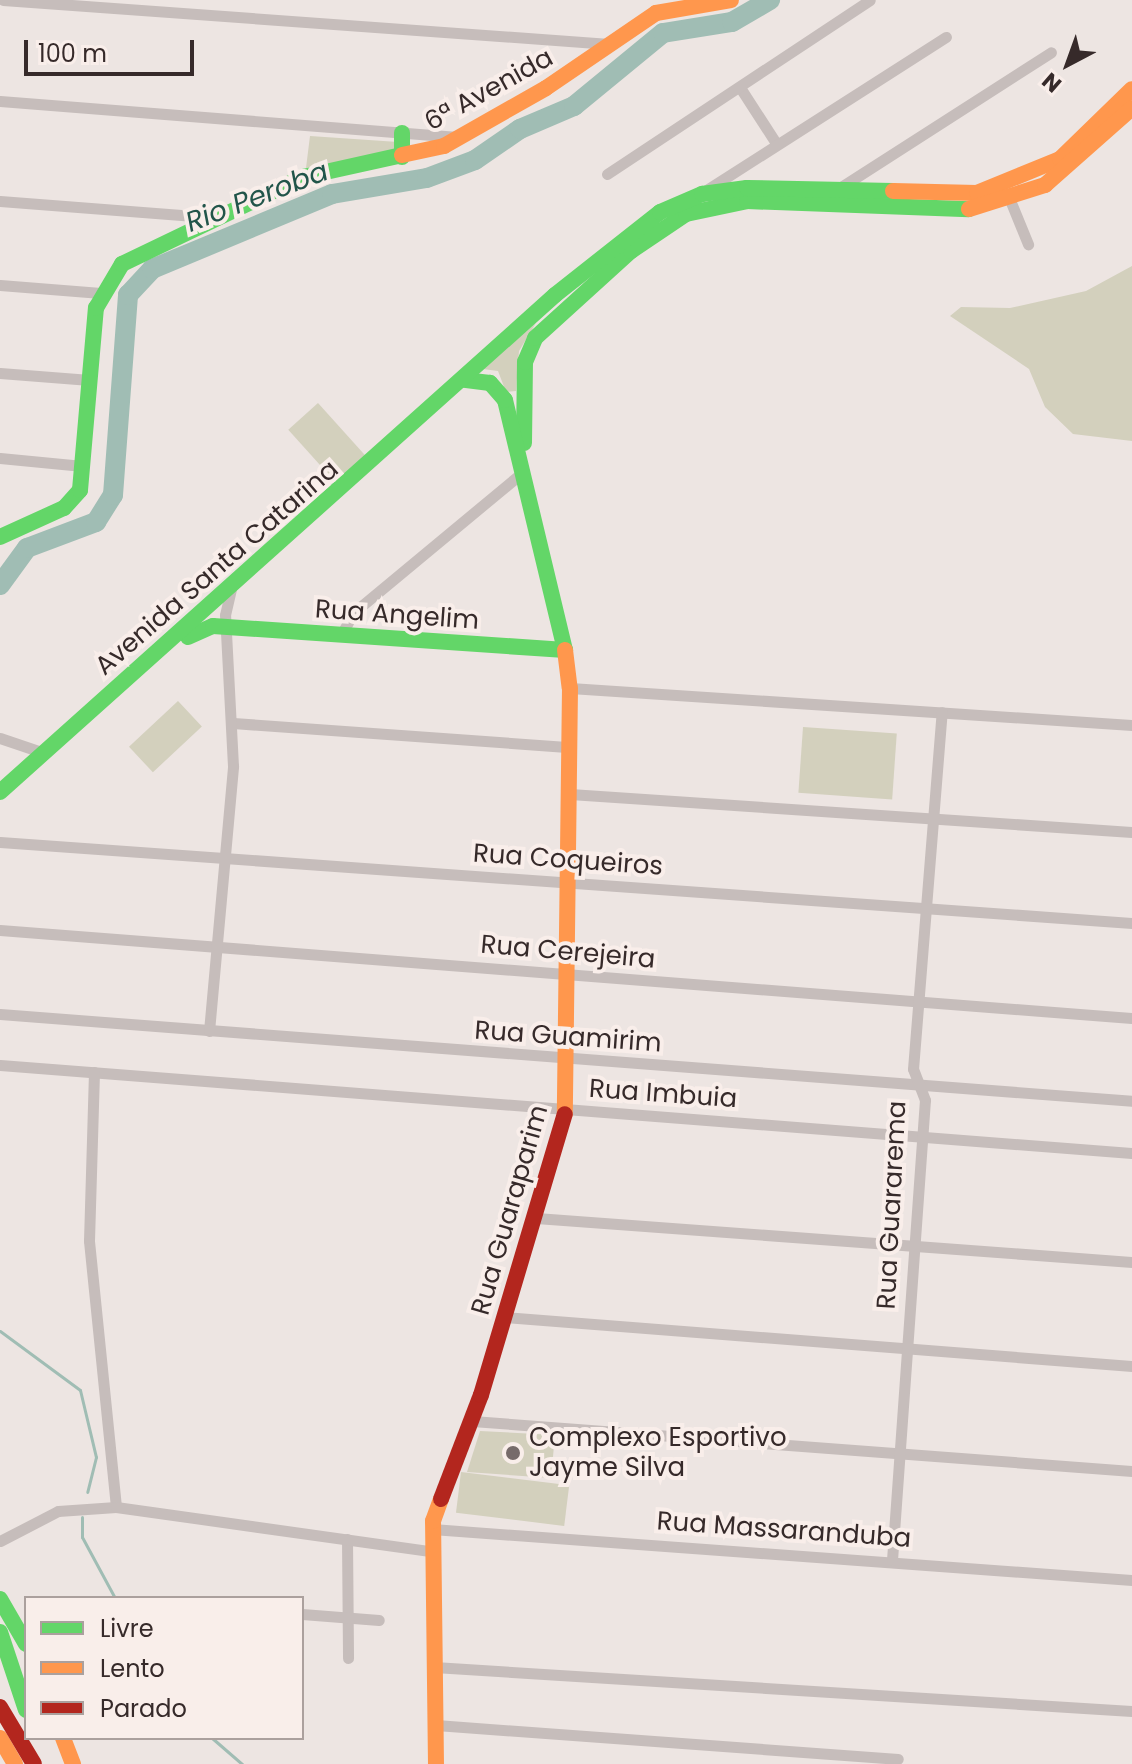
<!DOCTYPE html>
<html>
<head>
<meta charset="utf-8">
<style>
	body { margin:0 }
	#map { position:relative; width:1132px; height:1764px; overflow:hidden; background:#ede5e2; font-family:Poppins,sans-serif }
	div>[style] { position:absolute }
	.green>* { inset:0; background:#d3d0bd; transform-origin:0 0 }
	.stream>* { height:3px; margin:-1.5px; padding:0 1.5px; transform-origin:1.5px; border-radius:1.5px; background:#a0bdb4 }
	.river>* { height:20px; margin:-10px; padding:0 10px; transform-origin:10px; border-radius:10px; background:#a0bdb4 }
	.street>* { height:11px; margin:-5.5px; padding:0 5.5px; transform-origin:5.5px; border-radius:5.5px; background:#c6bdbb }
	.fast>* { height:16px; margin:-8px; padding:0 8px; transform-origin:8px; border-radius:8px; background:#63d668 }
	.slow>* { height:16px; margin:-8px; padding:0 8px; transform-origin:8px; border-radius:8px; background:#ff974d }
	.jam>* { height:16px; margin:-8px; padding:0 8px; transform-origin:8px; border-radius:8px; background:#b3261e }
	.dots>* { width:22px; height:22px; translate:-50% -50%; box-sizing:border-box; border:4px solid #f9eeea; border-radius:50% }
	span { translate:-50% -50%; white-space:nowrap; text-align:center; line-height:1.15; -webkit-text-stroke:8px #f9eeea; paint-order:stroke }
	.street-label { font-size:26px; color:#362a2a }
	.poi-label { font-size:26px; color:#362a2a }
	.left { translate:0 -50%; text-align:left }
	.water-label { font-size:28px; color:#22554a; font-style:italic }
	.legend { position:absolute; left:24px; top:1596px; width:280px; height:144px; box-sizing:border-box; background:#f9eeea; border:2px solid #aba09d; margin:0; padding:10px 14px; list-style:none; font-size:24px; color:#362a2a }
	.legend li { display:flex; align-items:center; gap:16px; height:40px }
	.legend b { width:40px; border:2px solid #aba09d }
	.north { position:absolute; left:1028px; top:24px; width:80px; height:80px; -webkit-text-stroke:6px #f9eeea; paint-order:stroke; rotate:221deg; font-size:22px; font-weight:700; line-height:32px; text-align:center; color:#362a2a }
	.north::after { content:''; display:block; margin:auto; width:28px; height:36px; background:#362a2a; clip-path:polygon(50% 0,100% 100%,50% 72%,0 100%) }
	.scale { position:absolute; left:24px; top:40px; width:170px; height:36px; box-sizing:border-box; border:4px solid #362a2a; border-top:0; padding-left:10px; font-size:24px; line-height:28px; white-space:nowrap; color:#362a2a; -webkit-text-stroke:6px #f9eeea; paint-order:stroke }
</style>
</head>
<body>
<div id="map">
	<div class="green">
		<i style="clip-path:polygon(310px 136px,398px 142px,399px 153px,306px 168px)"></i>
		<i style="clip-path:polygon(1132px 266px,1132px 441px,1073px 434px,1045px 407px,1029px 369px,950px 316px,961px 307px,1010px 308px,1086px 291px)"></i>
		<i style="clip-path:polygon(536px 323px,519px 351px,516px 391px,506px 392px,498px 371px,483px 369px)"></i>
		<i style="left:318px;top:403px;width:72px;height:40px;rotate:48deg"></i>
		<i style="left:178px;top:701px;width:35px;height:67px;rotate:47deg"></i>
		<i style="left:803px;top:727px;width:94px;height:66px;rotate:4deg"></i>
		<i style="clip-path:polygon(480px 1431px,555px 1435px,551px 1478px,467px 1472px)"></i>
		<i style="left:461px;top:1472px;width:109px;height:41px;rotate:7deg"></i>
	</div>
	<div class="stream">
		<i style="left:0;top:1331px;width:99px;rotate:36.4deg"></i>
		<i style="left:80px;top:1390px;width:69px;rotate:76.6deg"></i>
		<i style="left:96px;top:1457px;width:36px;rotate:104deg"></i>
		<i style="left:82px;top:1517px;width:20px;rotate:90deg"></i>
		<i style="left:82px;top:1537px;width:69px;rotate:61.6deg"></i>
		<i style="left:212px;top:1738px;width:40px;rotate:41deg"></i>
	</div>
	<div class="river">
		<i style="left:0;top:585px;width:46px;rotate:-53.9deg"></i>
		<i style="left:27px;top:548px;width:74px;rotate:-20.6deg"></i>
		<i style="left:96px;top:522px;width:32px;rotate:-58deg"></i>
		<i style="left:113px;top:495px;width:201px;rotate:-85.7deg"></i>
		<i style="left:128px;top:295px;width:35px;rotate:-47deg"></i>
		<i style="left:152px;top:269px;width:195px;rotate:-22.6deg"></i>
		<i style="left:332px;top:194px;width:96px;rotate:-9.6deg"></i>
		<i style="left:427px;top:178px;width:51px;rotate:-20.6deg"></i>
		<i style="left:475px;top:160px;width:55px;rotate:-34.6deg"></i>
		<i style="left:520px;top:129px;width:59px;rotate:-23.1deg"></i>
		<i style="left:574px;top:106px;width:115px;rotate:-39.4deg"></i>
		<i style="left:663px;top:33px;width:70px;rotate:-9.1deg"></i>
		<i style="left:732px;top:22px;width:44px;rotate:-30.1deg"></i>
	</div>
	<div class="street">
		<i style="left:3px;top:0;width:608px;rotate:4.15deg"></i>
		<i style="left:741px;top:89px;width:64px;rotate:57.1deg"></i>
		<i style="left:0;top:101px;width:459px;rotate:4.5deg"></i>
		<i style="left:607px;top:174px;width:315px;rotate:-33.5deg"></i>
		<i style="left:838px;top:189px;width:253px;rotate:-32.7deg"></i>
		<i style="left:705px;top:191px;width:286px;rotate:-32.6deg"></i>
		<i style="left:1010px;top:200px;width:48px;rotate:67.8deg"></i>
		<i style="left:0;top:201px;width:211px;rotate:4.4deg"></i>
		<i style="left:0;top:285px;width:101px;rotate:4.5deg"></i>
		<i style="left:0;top:373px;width:90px;rotate:4.4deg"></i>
		<i style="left:0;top:458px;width:83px;rotate:5.5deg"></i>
		<i style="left:341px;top:635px;width:25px;rotate:-61deg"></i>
		<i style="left:353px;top:613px;width:222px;rotate:-39.7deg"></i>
		<i style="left:570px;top:688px;width:563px;rotate:3.77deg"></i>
		<i style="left:233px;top:723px;width:338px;rotate:4.1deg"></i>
		<i style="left:0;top:738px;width:46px;rotate:18.8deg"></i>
		<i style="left:570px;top:794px;width:563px;rotate:3.87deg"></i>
		<i style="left:0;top:842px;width:1135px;rotate:4.09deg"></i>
		<i style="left:0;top:930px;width:1135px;rotate:4.45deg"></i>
		<i style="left:0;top:1014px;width:1135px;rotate:4.39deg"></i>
		<i style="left:209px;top:1031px;width:266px;rotate:-84.8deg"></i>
		<i style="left:233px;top:766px;width:151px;rotate:-93deg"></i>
		<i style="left:225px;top:615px;width:27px;rotate:-77deg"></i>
		<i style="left:0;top:1065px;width:1135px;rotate:4.45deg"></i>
		<i style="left:94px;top:1072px;width:169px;rotate:91.7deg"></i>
		<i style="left:89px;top:1241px;width:267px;rotate:84.2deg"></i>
		<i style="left:536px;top:1218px;width:598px;rotate:4.22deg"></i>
		<i style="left:504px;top:1317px;width:630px;rotate:4.46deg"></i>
		<i style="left:472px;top:1421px;width:662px;rotate:4.33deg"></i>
		<i style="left:432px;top:1529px;width:702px;rotate:4.17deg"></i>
		<i style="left:347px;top:1539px;width:119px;rotate:89.5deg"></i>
		<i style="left:0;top:1541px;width:65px;rotate:-27.3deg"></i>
		<i style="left:58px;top:1511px;width:58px;rotate:-3.9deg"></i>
		<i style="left:116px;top:1507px;width:317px;rotate:8deg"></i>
		<i style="left:892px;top:1560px;width:461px;rotate:-85.9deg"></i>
		<i style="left:925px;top:1100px;width:33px;rotate:-111deg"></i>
		<i style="left:913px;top:1069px;width:358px;rotate:-85.4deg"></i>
		<i style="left:302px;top:1614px;width:77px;rotate:4.5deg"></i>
		<i style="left:434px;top:1667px;width:699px;rotate:3.61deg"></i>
		<i style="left:436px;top:1725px;width:463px;rotate:4.2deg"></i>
	</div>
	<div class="fast">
		<i style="left:402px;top:133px;width:24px;rotate:90deg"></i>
		<i style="left:524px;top:443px;width:81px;rotate:-89.3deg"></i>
		<i style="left:525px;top:362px;width:26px;rotate:-67deg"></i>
		<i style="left:535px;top:338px;width:130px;rotate:-42.2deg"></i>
		<i style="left:631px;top:251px;width:66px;rotate:-33.9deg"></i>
		<i style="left:686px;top:214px;width:62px;rotate:-12deg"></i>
		<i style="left:747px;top:201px;width:222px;rotate:2.1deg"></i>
		<i style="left:0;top:537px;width:70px;rotate:-24.4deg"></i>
		<i style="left:64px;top:508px;width:24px;rotate:-48deg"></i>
		<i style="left:80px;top:490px;width:183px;rotate:-85deg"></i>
		<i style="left:96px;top:308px;width:51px;rotate:-59.4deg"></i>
		<i style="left:122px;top:264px;width:201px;rotate:-25.7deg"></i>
		<i style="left:303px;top:177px;width:101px;rotate:-12.5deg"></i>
		<i style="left:188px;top:637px;width:27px;rotate:-24deg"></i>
		<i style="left:213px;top:626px;width:353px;rotate:3.9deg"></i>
		<i style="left:565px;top:650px;width:257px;rotate:-103.5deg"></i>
		<i style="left:505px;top:400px;width:23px;rotate:-131deg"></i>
		<i style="left:490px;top:383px;width:26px;rotate:-173deg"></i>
		<i style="left:0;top:792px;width:745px;rotate:-41.84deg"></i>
		<i style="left:555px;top:295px;width:134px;rotate:-38.3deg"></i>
		<i style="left:660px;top:212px;width:46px;rotate:-23.2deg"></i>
		<i style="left:702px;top:194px;width:45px;rotate:-7.6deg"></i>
		<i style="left:747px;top:188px;width:146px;rotate:1.2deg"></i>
		<i style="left:0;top:1599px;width:52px;rotate:60deg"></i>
		<i style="left:0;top:1632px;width:82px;rotate:71.6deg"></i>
	</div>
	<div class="slow">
		<i style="left:402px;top:155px;width:43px;rotate:-12.1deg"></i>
		<i style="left:444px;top:146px;width:117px;rotate:-29.6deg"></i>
		<i style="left:546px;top:88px;width:133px;rotate:-34.3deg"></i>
		<i style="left:656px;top:13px;width:76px;rotate:-9.8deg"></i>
		<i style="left:893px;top:191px;width:84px;rotate:1.4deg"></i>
		<i style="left:977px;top:193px;width:90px;rotate:-22.3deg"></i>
		<i style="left:1060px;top:159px;width:100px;rotate:-44.2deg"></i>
		<i style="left:969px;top:209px;width:80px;rotate:-17.5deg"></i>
		<i style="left:1045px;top:185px;width:116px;rotate:-41.5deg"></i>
		<i style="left:565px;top:650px;width:38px;rotate:83deg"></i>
		<i style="left:570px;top:688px;width:426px;rotate:90.7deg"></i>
		<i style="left:0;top:1738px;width:30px;rotate:60deg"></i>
		<i style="left:63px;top:1738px;width:28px;rotate:69deg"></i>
		<i style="left:436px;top:1764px;width:243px;rotate:-90.7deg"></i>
		<i style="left:433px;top:1521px;width:23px;rotate:-70deg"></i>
	</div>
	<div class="jam">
		<i style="left:441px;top:1499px;width:111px;rotate:-69deg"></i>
		<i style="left:481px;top:1395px;width:293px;rotate:-73.4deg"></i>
		<i style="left:0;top:1707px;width:66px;rotate:59.2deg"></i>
	</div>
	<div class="dots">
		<i style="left:513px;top:1453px;background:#766b6a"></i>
	</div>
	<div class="street-label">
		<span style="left:489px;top:90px;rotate:-29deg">6ª Avenida</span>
		<span style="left:217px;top:568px;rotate:-41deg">Avenida Santa Catarina</span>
		<span style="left:397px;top:615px;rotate:4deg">Rua Angelim</span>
		<span style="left:568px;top:860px;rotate:4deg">Rua Coqueiros</span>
		<span style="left:568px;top:952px;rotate:5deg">Rua Cerejeira</span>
		<span style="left:568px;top:1037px;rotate:4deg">Rua Guamirim</span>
		<span style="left:663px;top:1094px;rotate:4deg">Rua Imbuia</span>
		<span style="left:892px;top:1205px;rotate:-87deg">Rua Guararema</span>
		<span style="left:510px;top:1210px;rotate:-74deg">Rua Guaraparim</span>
		<span style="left:784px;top:1530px;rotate:4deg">Rua Massaranduba</span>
	</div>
	<div class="poi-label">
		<span class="left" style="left:529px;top:1453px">Complexo Esportivo<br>Jayme Silva</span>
	</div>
	<div class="water-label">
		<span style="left:257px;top:197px;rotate:-21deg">Rio Peroba</span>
	</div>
	<ul class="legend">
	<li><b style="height:10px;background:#63d668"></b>Livre</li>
	<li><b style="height:10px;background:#ff974d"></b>Lento</li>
	<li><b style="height:10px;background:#b3261e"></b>Parado</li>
	</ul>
	<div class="north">N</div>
	<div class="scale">100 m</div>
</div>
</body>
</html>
